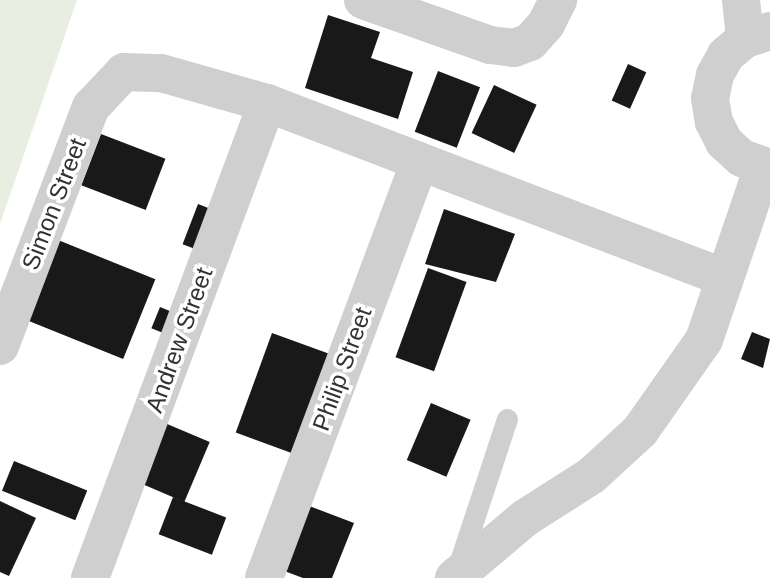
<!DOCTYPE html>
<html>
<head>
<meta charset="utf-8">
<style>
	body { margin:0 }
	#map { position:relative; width:770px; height:578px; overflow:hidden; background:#fff; font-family:Arial,sans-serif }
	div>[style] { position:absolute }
	.green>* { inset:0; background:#e8eee0 }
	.building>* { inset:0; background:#191919; transform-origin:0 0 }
	.lane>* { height:21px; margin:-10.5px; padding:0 10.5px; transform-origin:10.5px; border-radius:10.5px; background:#cfcfcf }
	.street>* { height:38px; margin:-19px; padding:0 19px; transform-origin:19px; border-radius:19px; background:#cfcfcf }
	span { translate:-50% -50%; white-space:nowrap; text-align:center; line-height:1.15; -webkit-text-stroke:7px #fff; paint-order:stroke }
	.street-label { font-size:24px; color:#323232 }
</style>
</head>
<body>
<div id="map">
	<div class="green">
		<i style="clip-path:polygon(0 0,77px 0,0 224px)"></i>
	</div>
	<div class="building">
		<i style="clip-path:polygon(328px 15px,380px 32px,371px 58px,413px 72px,398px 119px,305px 88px)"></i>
		<i style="left:628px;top:64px;width:20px;height:40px;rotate:24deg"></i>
		<i style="left:438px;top:71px;width:45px;height:65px;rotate:21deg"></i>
		<i style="left:494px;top:85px;width:47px;height:53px;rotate:25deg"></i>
		<i style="left:101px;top:134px;width:69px;height:55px;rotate:21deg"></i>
		<i style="left:198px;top:204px;width:25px;height:43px;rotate:21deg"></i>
		<i style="clip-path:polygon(444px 209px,515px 234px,496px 282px,425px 264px)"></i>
		<i style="left:58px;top:240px;width:105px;height:86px;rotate:22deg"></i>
		<i style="left:428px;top:268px;width:41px;height:95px;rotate:20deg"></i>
		<i style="left:160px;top:307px;width:18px;height:23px;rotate:22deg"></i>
		<i style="clip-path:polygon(752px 332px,770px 339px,763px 368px,741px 359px)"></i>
		<i style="left:272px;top:333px;width:63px;height:106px;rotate:20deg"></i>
		<i style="left:431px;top:403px;width:43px;height:62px;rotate:23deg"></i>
		<i style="left:160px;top:421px;width:54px;height:65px;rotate:23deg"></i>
		<i style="left:14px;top:461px;width:79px;height:32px;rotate:22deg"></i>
		<i style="left:173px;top:497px;width:57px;height:40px;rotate:21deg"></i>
		<i style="clip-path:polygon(0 501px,36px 518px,9px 576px,0 572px)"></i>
		<i style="clip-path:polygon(304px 504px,354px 523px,332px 578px,303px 578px,279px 569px)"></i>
	</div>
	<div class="lane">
		<i style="left:457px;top:570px;width:159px;rotate:-71.7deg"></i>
	</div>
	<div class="street">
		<i style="left:363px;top:0;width:135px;rotate:19.5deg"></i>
		<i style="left:490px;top:45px;width:24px;rotate:7deg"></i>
		<i style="left:514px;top:48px;width:17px;rotate:-21deg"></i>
		<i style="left:530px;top:42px;width:24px;rotate:-48deg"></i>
		<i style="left:546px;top:24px;width:27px;rotate:-63deg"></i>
		<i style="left:741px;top:0;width:39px;rotate:84deg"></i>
		<i style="left:770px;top:31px;width:26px;rotate:162deg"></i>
		<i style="left:745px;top:39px;width:25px;rotate:140deg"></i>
		<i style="left:726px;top:55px;width:23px;rotate:119deg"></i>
		<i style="left:715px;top:75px;width:24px;rotate:102deg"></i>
		<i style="left:710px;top:98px;width:24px;rotate:81deg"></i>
		<i style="left:714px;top:122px;width:22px;rotate:63deg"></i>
		<i style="left:724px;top:142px;width:24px;rotate:42deg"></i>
		<i style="left:742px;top:158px;width:30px;rotate:20deg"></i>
		<i style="left:0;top:346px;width:256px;rotate:-69.2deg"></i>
		<i style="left:91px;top:107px;width:48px;rotate:-46.7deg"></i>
		<i style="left:124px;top:72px;width:37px;rotate:2deg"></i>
		<i style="left:161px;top:73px;width:110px;rotate:15.8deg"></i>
		<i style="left:267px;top:103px;width:490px;rotate:20.9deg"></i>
		<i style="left:90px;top:578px;width:507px;rotate:-69.56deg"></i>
		<i style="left:264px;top:578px;width:445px;rotate:-69.5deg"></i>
		<i style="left:454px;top:578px;width:93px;rotate:-40.2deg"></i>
		<i style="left:525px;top:518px;width:78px;rotate:-32.5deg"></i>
		<i style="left:591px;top:476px;width:67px;rotate:-42.6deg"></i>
		<i style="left:640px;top:431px;width:111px;rotate:-54.9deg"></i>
		<i style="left:704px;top:340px;width:183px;rotate:-71.2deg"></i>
	</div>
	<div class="street-label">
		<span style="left:54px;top:204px;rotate:-69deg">Simon Street</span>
		<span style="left:179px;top:340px;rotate:-70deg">Andrew Street</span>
		<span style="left:342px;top:369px;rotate:-70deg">Philip Street</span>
	</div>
</div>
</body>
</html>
